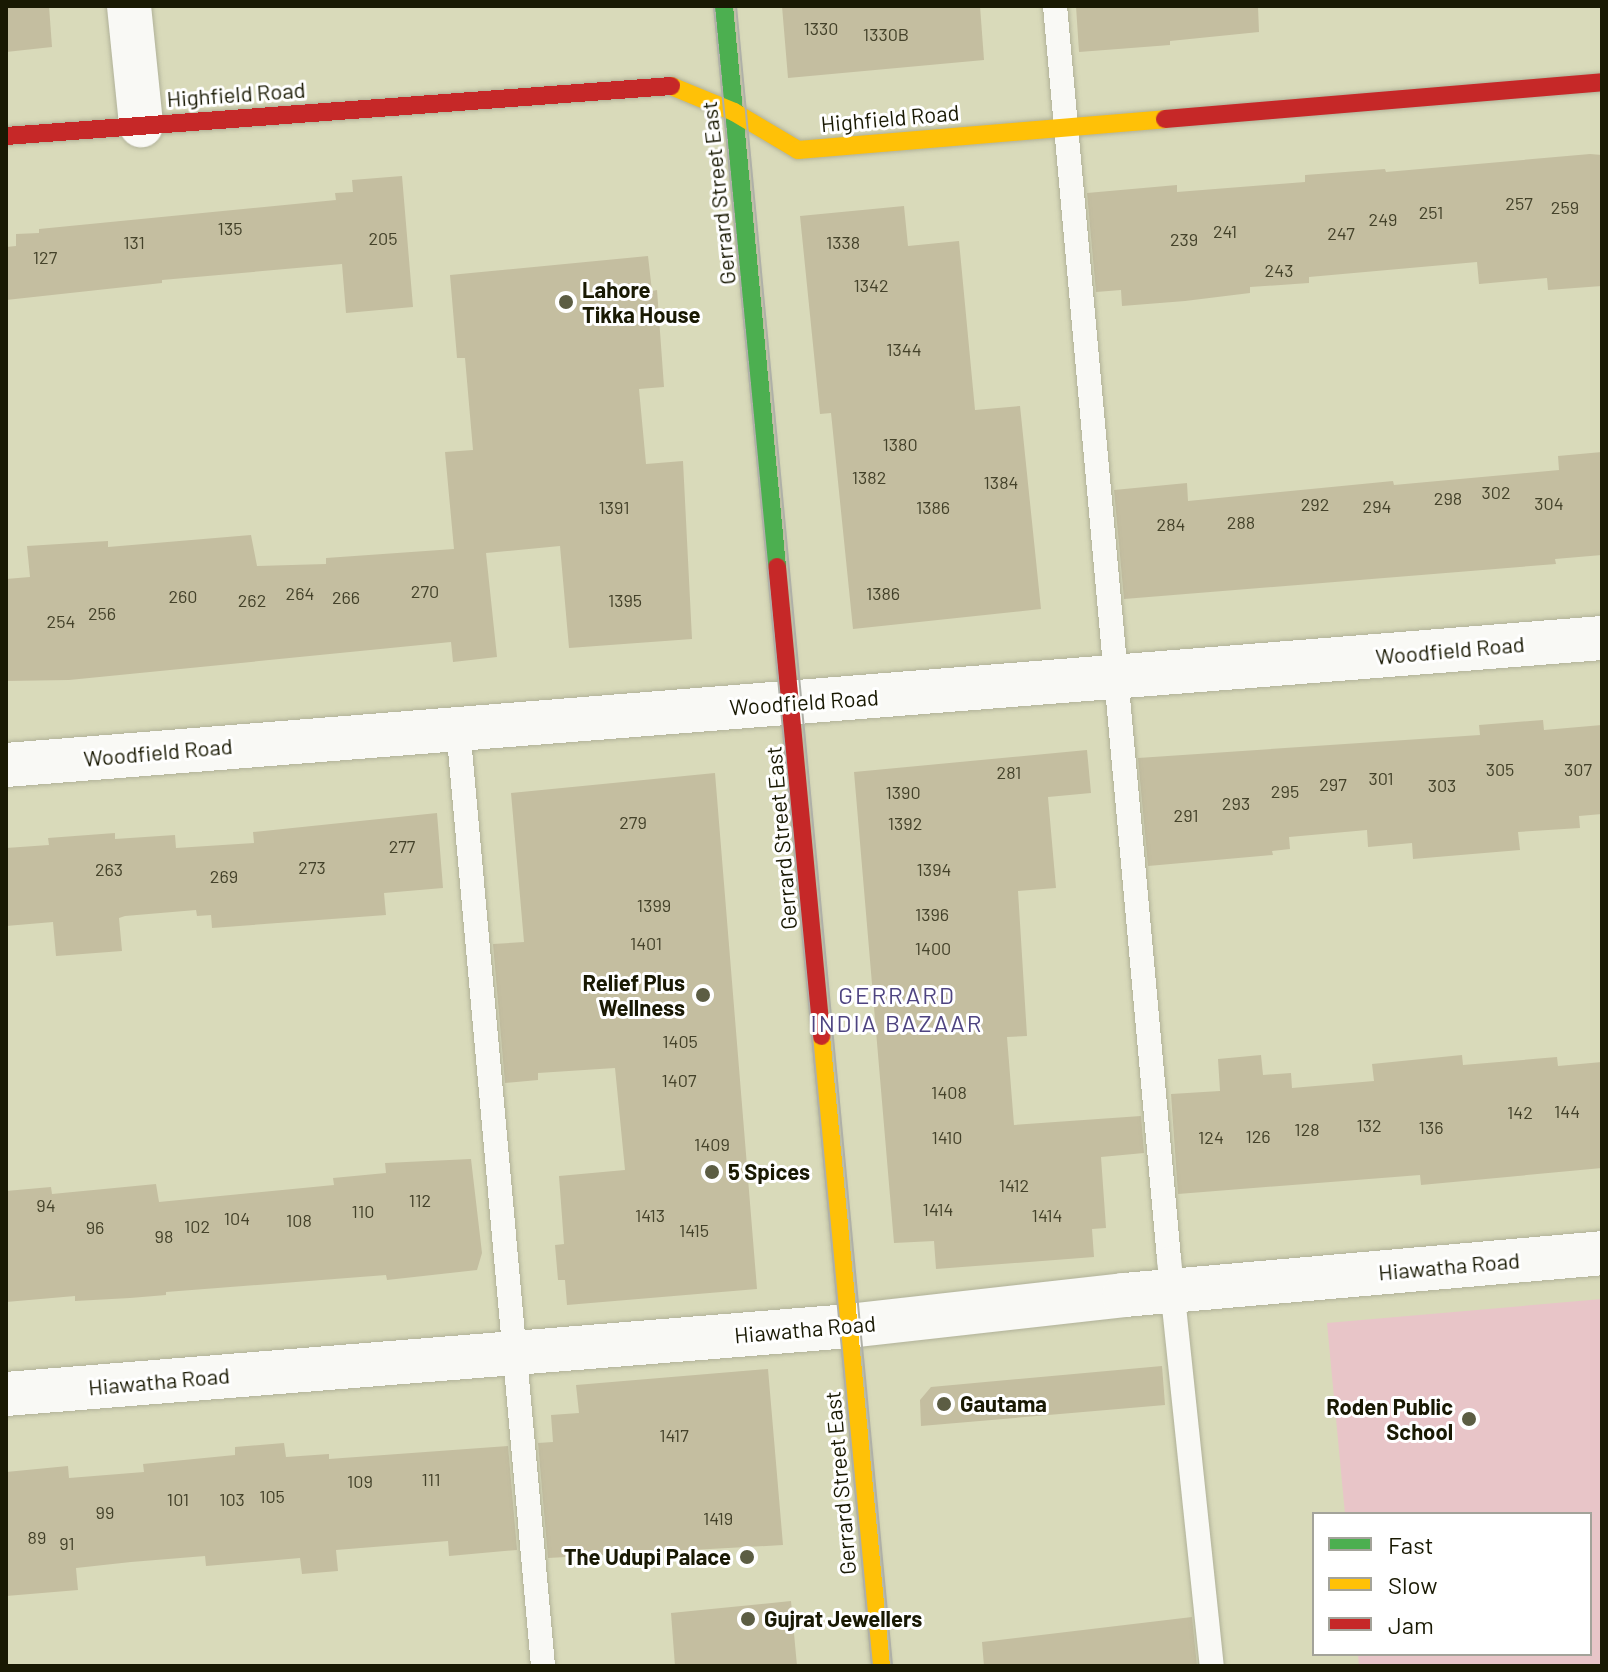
<!DOCTYPE html>
<html>
<head>
<meta charset="utf-8">
<style>
	body { margin:0 }
	#map { position:relative; width:1608px; height:1672px; overflow:hidden; background:#d9daba; font-family:Barlow,sans-serif }
	div>[style] { position:absolute }
	.green>* { inset:0; background:#e8c5c8 }
	.building>* { inset:0; background:#c4bea0 }
	.roads { filter:drop-shadow(0 0 2px #b0b198) drop-shadow(0 0 2px #b0b198) }
	.lane>* { height:24px; margin:-12px; padding:0 12px; transform-origin:12px; border-radius:12px; background:#f9f9f5 }
	.street>* { height:44px; margin:-22px; padding:0 22px; transform-origin:22px; border-radius:22px; background:#f9f9f5 }
	.fast>* { height:18px; margin:-9px; padding:0 9px; transform-origin:9px; border-radius:9px; background:#4caf50 }
	.slow>* { height:18px; margin:-9px; padding:0 9px; transform-origin:9px; border-radius:9px; background:#ffc107 }
	.jam>* { height:18px; margin:-9px; padding:0 9px; transform-origin:9px; border-radius:9px; background:#c62828 }
	.tram>* { height:2px; margin:-1px; padding:0 1px; transform-origin:1px; border-radius:1px; background:#afb0a8 }
	.dots>* { width:22px; height:22px; translate:-50% -50%; box-sizing:border-box; border:4px solid #fff; border-radius:50% }
	span { translate:-50% -50%; white-space:nowrap; text-align:center; line-height:1.15; -webkit-text-stroke:6px #fff; paint-order:stroke }
	.number-label { font-size:18px; color:#44422a }
	.number-label span { -webkit-text-stroke-width:0 }
	.street-label { font-size:22px; color:#191903 }
	.poi-label { font-size:22px; color:#191903; font-weight:700 }
	.left { translate:0 -50%; text-align:left }
	.right { translate:-100% -50%; text-align:right }
	.neighbourhood-label { font-size:24px; color:#4e4481; letter-spacing:2px }
	.frame { position:absolute; inset:0; border:8px solid #191903; pointer-events:none }
	.legend { position:absolute; left:1312px; top:1512px; width:280px; height:144px; box-sizing:border-box; background:#fff; border:2px solid #a3a39a; margin:0; padding:10px 14px; list-style:none; font-size:24px; color:#191903 }
	.legend li { display:flex; align-items:center; gap:16px; height:40px }
	.legend b { width:40px; border:2px solid #a3a39a }
</style>
</head>
<body>
<div id="map">
	<div class="green">
		<i style="clip-path:polygon(1602px 1299px,1602px 1666px,1359px 1666px,1358px 1654px,1590px 1654px,1590px 1514px,1345px 1514px,1327px 1323px)"></i>
	</div>
	<div class="building">
		<i style="clip-path:polygon(6px 6px,49px 6px,52px 47px,6px 52px)"></i>
		<i style="clip-path:polygon(782px 6px,980px 6px,984px 60px,788px 78px)"></i>
		<i style="clip-path:polygon(1076px 6px,1258px 6px,1259px 32px,1170px 41px,1170px 45px,1079px 52px)"></i>
		<i style="clip-path:polygon(1590px 154px,1602px 155px,1602px 286px,1548px 290px,1547px 278px,1479px 284px,1477px 262px,1309px 277px,1309px 283px,1250px 287px,1250px 293px,1185px 301px,1122px 306px,1121px 290px,1096px 292px,1087px 193px,1177px 185px,1177px 192px,1305px 182px,1305px 175px,1385px 169px,1386px 172px)"></i>
		<i style="clip-path:polygon(402px 176px,413px 307px,346px 313px,342px 264px,162px 280px,162px 283px,6px 300px,6px 247px,16px 246px,16px 234px,39px 233px,39px 229px,336px 200px,335px 193px,353px 192px,352px 180px)"></i>
		<i style="clip-path:polygon(904px 206px,908px 246px,959px 241px,975px 410px,1020px 406px,1041px 609px,853px 629px,831px 413px,820px 414px,800px 216px)"></i>
		<i style="clip-path:polygon(648px 256px,652px 291px,657px 290px,664px 387px,639px 389px,646px 464px,683px 461px,692px 639px,569px 648px,560px 546px,486px 553px,497px 657px,453px 662px,451px 642px,69px 680px,6px 681px,6px 579px,30px 577px,27px 546px,108px 541px,108px 547px,251px 535px,257px 566px,326px 564px,326px 558px,454px 549px,445px 452px,473px 450px,465px 358px,457px 358px,450px 275px)"></i>
		<i style="clip-path:polygon(1602px 452px,1602px 555px,1555px 559px,1556px 564px,1124px 599px,1114px 490px,1187px 483px,1188px 501px,1393px 481px,1394px 485px,1559px 470px,1558px 456px)"></i>
		<i style="clip-path:polygon(1543px 720px,1544px 730px,1602px 725px,1602px 814px,1579px 816px,1580px 828px,1518px 832px,1520px 850px,1413px 859px,1412px 843px,1368px 847px,1367px 830px,1289px 837px,1290px 849px,1272px 851px,1273px 855px,1148px 866px,1138px 758px,1480px 735px,1479px 725px)"></i>
		<i style="clip-path:polygon(1087px 750px,1091px 793px,1048px 797px,1056px 888px,1018px 891px,1027px 1036px,1007px 1037px,1014px 1125px,1141px 1116px,1144px 1153px,1101px 1157px,1106px 1228px,1092px 1229px,1094px 1257px,936px 1269px,934px 1241px,894px 1243px,854px 772px)"></i>
		<i style="clip-path:polygon(715px 773px,757px 1289px,567px 1305px,565px 1280px,558px 1280px,555px 1245px,564px 1244px,559px 1176px,625px 1170px,615px 1068px,538px 1073px,538px 1080px,505px 1083px,493px 944px,524px 942px,511px 793px)"></i>
		<i style="clip-path:polygon(437px 813px,443px 888px,384px 893px,386px 915px,212px 928px,211px 915px,197px 916px,196px 910px,125px 916px,119px 918px,122px 951px,56px 956px,53px 922px,6px 926px,6px 848px,49px 845px,48px 838px,115px 833px,115px 839px,175px 835px,176px 848px,254px 843px,253px 832px)"></i>
		<i style="clip-path:polygon(1261px 1055px,1263px 1075px,1291px 1073px,1292px 1088px,1374px 1081px,1372px 1064px,1462px 1055px,1463px 1065px,1557px 1057px,1558px 1066px,1602px 1062px,1602px 1168px,1421px 1185px,1420px 1175px,1178px 1194px,1171px 1094px,1220px 1091px,1218px 1059px)"></i>
		<i style="clip-path:polygon(471px 1159px,482px 1253px,477px 1270px,387px 1280px,386px 1275px,166px 1292px,166px 1295px,130px 1298px,75px 1301px,75px 1296px,6px 1302px,6px 1191px,51px 1187px,52px 1194px,156px 1184px,159px 1202px,334px 1185px,333px 1178px,386px 1173px,385px 1163px)"></i>
		<i style="clip-path:polygon(1162px 1366px,1165px 1405px,921px 1426px,920px 1400px,931px 1387px)"></i>
		<i style="clip-path:polygon(768px 1369px,783px 1545px,548px 1558px,538px 1443px,553px 1442px,551px 1415px,579px 1413px,576px 1385px)"></i>
		<i style="clip-path:polygon(284px 1443px,286px 1457px,329px 1454px,329px 1459px,508px 1446px,517px 1550px,449px 1556px,448px 1541px,336px 1550px,338px 1571px,302px 1574px,300px 1558px,206px 1566px,205px 1556px,131px 1562px,76px 1568px,78px 1590px,6px 1596px,6px 1472px,68px 1466px,69px 1478px,144px 1472px,143px 1464px,235px 1455px,235px 1447px)"></i>
		<i style="clip-path:polygon(791px 1601px,797px 1666px,675px 1666px,671px 1613px)"></i>
		<i style="clip-path:polygon(1192px 1617px,1197px 1666px,984px 1666px,982px 1642px)"></i>
	</div>
	<div class="roads">
		<div class="lane">
			<i style="left:1055px;top:6px;width:1258px;rotate:84.8deg"></i>
			<i style="left:1169px;top:1259px;width:409px;rotate:84deg"></i>
			<i style="left:458px;top:728px;width:942px;rotate:84.82deg"></i>
		</div>
		<div class="street">
			<i style="left:129px;top:6px;width:120px;rotate:84.2deg"></i>
			<i style="left:6px;top:765px;width:1601px;rotate:-4.55deg"></i>
			<i style="left:6px;top:1394px;width:846px;rotate:-4.61deg"></i>
			<i style="left:849px;top:1326px;width:277px;rotate:-6.4deg"></i>
			<i style="left:1124px;top:1295px;width:480px;rotate:-5deg"></i>
		</div>
		<div class="fast">
			<i style="left:724px;top:6px;width:563px;rotate:84.6deg"></i>
		</div>
		<div class="slow">
			<i style="left:671px;top:86px;width:68px;rotate:22.4deg"></i>
			<i style="left:734px;top:112px;width:74px;rotate:30.7deg"></i>
			<i style="left:798px;top:150px;width:368px;rotate:-4.8deg"></i>
			<i style="left:821px;top:1036px;width:633px;rotate:84.56deg"></i>
		</div>
		<div class="jam">
			<i style="left:1165px;top:119px;width:439px;rotate:-4.8deg"></i>
			<i style="left:6px;top:136px;width:667px;rotate:-4.3deg"></i>
			<i style="left:777px;top:567px;width:471px;rotate:84.6deg"></i>
		</div>
	</div>
	<div class="tram">
		<i style="left:714px;top:6px;width:1668px;rotate:84.56deg"></i>
		<i style="left:736px;top:6px;width:1667px;rotate:84.63deg"></i>
	</div>
	<div class="dots">
		<i style="left:566px;top:302px;background:#5c5d43"></i>
		<i style="left:703px;top:995px;background:#5c5d43"></i>
		<i style="left:712px;top:1172px;background:#5c5d43"></i>
		<i style="left:944px;top:1404px;background:#5c5d43"></i>
		<i style="left:1469px;top:1419px;background:#5c5d43"></i>
		<i style="left:747px;top:1557px;background:#5c5d43"></i>
		<i style="left:748px;top:1619px;background:#5c5d43"></i>
	</div>
	<div class="number-label">
		<span style="left:821px;top:28px">1330</span>
		<span style="left:886px;top:34px">1330B</span>
		<span style="left:1519px;top:203px">257</span>
		<span style="left:1565px;top:207px">259</span>
		<span style="left:1431px;top:212px">251</span>
		<span style="left:1383px;top:219px">249</span>
		<span style="left:230px;top:228px">135</span>
		<span style="left:1225px;top:231px">241</span>
		<span style="left:1341px;top:233px">247</span>
		<span style="left:383px;top:238px">205</span>
		<span style="left:1184px;top:239px">239</span>
		<span style="left:134px;top:242px">131</span>
		<span style="left:843px;top:242px">1338</span>
		<span style="left:45px;top:257px">127</span>
		<span style="left:1279px;top:270px">243</span>
		<span style="left:871px;top:285px">1342</span>
		<span style="left:904px;top:349px">1344</span>
		<span style="left:900px;top:444px">1380</span>
		<span style="left:869px;top:477px">1382</span>
		<span style="left:1001px;top:482px">1384</span>
		<span style="left:1496px;top:492px">302</span>
		<span style="left:1448px;top:498px">298</span>
		<span style="left:1549px;top:503px">304</span>
		<span style="left:1315px;top:504px">292</span>
		<span style="left:1377px;top:506px">294</span>
		<span style="left:614px;top:507px">1391</span>
		<span style="left:933px;top:507px">1386</span>
		<span style="left:1241px;top:522px">288</span>
		<span style="left:1171px;top:524px">284</span>
		<span style="left:425px;top:591px">270</span>
		<span style="left:300px;top:593px">264</span>
		<span style="left:883px;top:593px">1386</span>
		<span style="left:183px;top:596px">260</span>
		<span style="left:346px;top:597px">266</span>
		<span style="left:252px;top:600px">262</span>
		<span style="left:625px;top:600px">1395</span>
		<span style="left:102px;top:613px">256</span>
		<span style="left:61px;top:621px">254</span>
		<span style="left:1500px;top:769px">305</span>
		<span style="left:1578px;top:769px">307</span>
		<span style="left:1009px;top:772px">281</span>
		<span style="left:1381px;top:778px">301</span>
		<span style="left:1333px;top:784px">297</span>
		<span style="left:1442px;top:785px">303</span>
		<span style="left:1285px;top:791px">295</span>
		<span style="left:903px;top:792px">1390</span>
		<span style="left:1236px;top:803px">293</span>
		<span style="left:1186px;top:815px">291</span>
		<span style="left:633px;top:822px">279</span>
		<span style="left:905px;top:823px">1392</span>
		<span style="left:402px;top:846px">277</span>
		<span style="left:312px;top:867px">273</span>
		<span style="left:109px;top:869px">263</span>
		<span style="left:934px;top:869px">1394</span>
		<span style="left:224px;top:876px">269</span>
		<span style="left:654px;top:905px">1399</span>
		<span style="left:932px;top:914px">1396</span>
		<span style="left:646px;top:943px">1401</span>
		<span style="left:933px;top:948px">1400</span>
		<span style="left:680px;top:1041px">1405</span>
		<span style="left:679px;top:1080px">1407</span>
		<span style="left:949px;top:1092px">1408</span>
		<span style="left:1567px;top:1111px">144</span>
		<span style="left:1520px;top:1112px">142</span>
		<span style="left:1369px;top:1125px">132</span>
		<span style="left:1431px;top:1127px">136</span>
		<span style="left:1307px;top:1129px">128</span>
		<span style="left:1258px;top:1136px">126</span>
		<span style="left:947px;top:1137px">1410</span>
		<span style="left:1211px;top:1137px">124</span>
		<span style="left:712px;top:1144px">1409</span>
		<span style="left:1014px;top:1185px">1412</span>
		<span style="left:420px;top:1200px">112</span>
		<span style="left:46px;top:1205px">94</span>
		<span style="left:938px;top:1209px">1414</span>
		<span style="left:363px;top:1211px">110</span>
		<span style="left:650px;top:1215px">1413</span>
		<span style="left:1047px;top:1215px">1414</span>
		<span style="left:237px;top:1218px">104</span>
		<span style="left:299px;top:1220px">108</span>
		<span style="left:197px;top:1226px">102</span>
		<span style="left:95px;top:1227px">96</span>
		<span style="left:694px;top:1230px">1415</span>
		<span style="left:164px;top:1236px">98</span>
		<span style="left:674px;top:1435px">1417</span>
		<span style="left:431px;top:1479px">111</span>
		<span style="left:360px;top:1481px">109</span>
		<span style="left:272px;top:1496px">105</span>
		<span style="left:178px;top:1499px">101</span>
		<span style="left:232px;top:1499px">103</span>
		<span style="left:105px;top:1512px">99</span>
		<span style="left:718px;top:1518px">1419</span>
		<span style="left:37px;top:1537px">89</span>
		<span style="left:67px;top:1543px">91</span>
	</div>
	<div class="street-label">
		<span style="left:236px;top:94px;rotate:-4deg">Highfield Road</span>
		<span style="left:890px;top:118px;rotate:-5deg">Highfield Road</span>
		<span style="left:718px;top:193px;rotate:-96deg">Gerrard Street East</span>
		<span style="left:1450px;top:650px;rotate:-5deg">Woodfield Road</span>
		<span style="left:804px;top:702px;rotate:-4deg">Woodfield Road</span>
		<span style="left:158px;top:752px;rotate:-5deg">Woodfield Road</span>
		<span style="left:781px;top:838px;rotate:-95deg">Gerrard Street East</span>
		<span style="left:1449px;top:1266px;rotate:-5deg">Hiawatha Road</span>
		<span style="left:805px;top:1329px;rotate:-5deg">Hiawatha Road</span>
		<span style="left:159px;top:1381px;rotate:-5deg">Hiawatha Road</span>
		<span style="left:840px;top:1483px;rotate:-95deg">Gerrard Street East</span>
	</div>
	<div class="poi-label">
		<span class="left" style="left:582px;top:302px">Lahore<br>Tikka House</span>
		<span class="right" style="left:685px;top:995px">Relief Plus<br>Wellness</span>
		<span class="left" style="left:728px;top:1172px">5 Spices</span>
		<span class="left" style="left:960px;top:1404px">Gautama</span>
		<span class="right" style="left:1453px;top:1419px">Roden Public<br>School</span>
		<span class="right" style="left:731px;top:1557px">The Udupi Palace</span>
		<span class="left" style="left:764px;top:1619px">Gujrat Jewellers</span>
	</div>
	<div class="neighbourhood-label">
		<span style="left:897px;top:1009px">GERRARD<br>INDIA BAZAAR</span>
	</div>
	<div class="frame"></div>
	<ul class="legend">
	<li><b style="height:10px;background:#4caf50"></b>Fast</li>
	<li><b style="height:10px;background:#ffc107"></b>Slow</li>
	<li><b style="height:10px;background:#c62828"></b>Jam</li>
	</ul>
</div>
</body>
</html>
